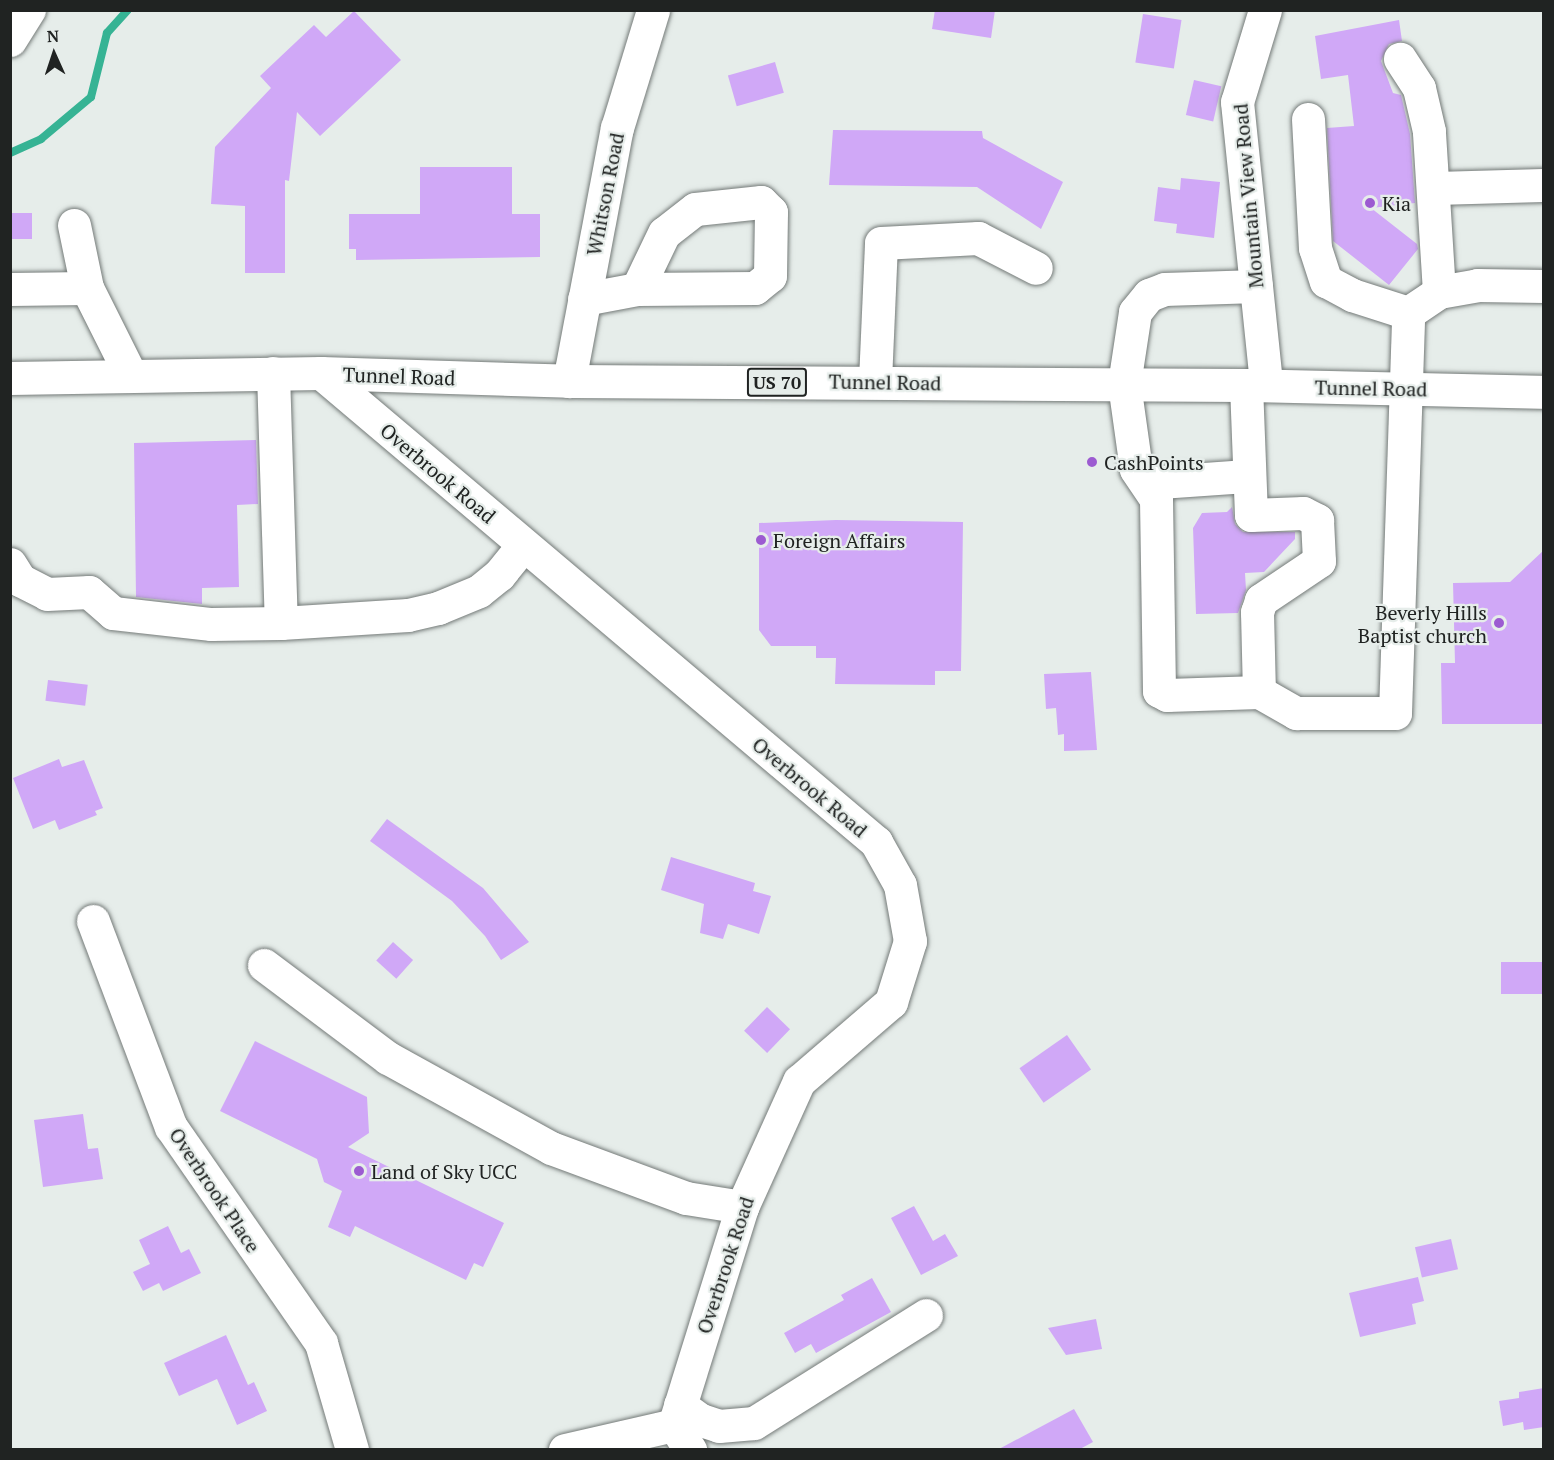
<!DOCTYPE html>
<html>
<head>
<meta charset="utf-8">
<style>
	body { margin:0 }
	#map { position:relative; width:1554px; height:1460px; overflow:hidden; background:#e6edea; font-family:"PT Serif",serif }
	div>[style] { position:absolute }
	.stream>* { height:8px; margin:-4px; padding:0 4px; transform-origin:4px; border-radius:4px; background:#36b394 }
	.building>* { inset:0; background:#d0a8f7; transform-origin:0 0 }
	.roads { filter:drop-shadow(0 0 2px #747a78) drop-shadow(0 0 2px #747a78) }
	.minor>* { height:33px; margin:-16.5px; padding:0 16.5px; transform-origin:16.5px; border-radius:16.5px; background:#fff }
	.major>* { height:33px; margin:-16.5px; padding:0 16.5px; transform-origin:16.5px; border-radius:16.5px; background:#fff }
	.dots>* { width:16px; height:16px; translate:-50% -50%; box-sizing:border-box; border:3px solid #e6edea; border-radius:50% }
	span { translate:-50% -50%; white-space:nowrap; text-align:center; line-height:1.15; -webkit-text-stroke:4.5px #e6edea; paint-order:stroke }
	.shield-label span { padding:2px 4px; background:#e6edea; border:2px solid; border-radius:4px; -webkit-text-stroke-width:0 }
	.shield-label { font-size:18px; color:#202322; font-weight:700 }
	.street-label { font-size:20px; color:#202322 }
	.poi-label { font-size:20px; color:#202322 }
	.left { translate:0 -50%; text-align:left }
	.right { translate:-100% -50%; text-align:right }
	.frame { position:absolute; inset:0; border:12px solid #202322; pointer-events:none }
	.north { position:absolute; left:24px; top:24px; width:60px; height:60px; -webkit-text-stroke:4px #e6edea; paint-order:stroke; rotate:357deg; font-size:16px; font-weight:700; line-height:24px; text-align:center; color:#202322 }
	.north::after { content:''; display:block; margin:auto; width:21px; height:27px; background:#202322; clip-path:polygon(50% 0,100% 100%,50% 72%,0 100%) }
</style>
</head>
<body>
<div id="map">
	<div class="stream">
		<i style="left:10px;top:153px;width:34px;rotate:-24deg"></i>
		<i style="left:41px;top:139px;width:65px;rotate:-40deg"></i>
		<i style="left:91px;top:97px;width:66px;rotate:-76deg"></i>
		<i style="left:107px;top:33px;width:31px;rotate:-48deg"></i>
	</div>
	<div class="building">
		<i style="clip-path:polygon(935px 10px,995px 10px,991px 38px,932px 29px)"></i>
		<i style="clip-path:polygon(354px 11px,401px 60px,320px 136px,297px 112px,289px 181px,285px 180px,285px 273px,245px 273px,245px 206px,211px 204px,215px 147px,271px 88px,260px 76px,314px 25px,326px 37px)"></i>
		<i style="left:1143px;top:14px;width:39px;height:49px;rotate:9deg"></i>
		<i style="clip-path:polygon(1399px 20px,1402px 41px,1389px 44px,1381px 61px,1393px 93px,1401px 95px,1410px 134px,1415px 203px,1371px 208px,1417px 244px,1418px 249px,1389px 285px,1333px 241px,1327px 128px,1354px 126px,1348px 75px,1321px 79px,1315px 36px)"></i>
		<i style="left:775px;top:62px;width:32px;height:49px;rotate:74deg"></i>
		<i style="left:1194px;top:80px;width:28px;height:36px;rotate:13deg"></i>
		<i style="clip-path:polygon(833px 130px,982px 131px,983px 138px,1063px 182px,1041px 229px,977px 187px,829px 185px)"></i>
		<i style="clip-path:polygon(420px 167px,512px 167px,512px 214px,540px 214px,540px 257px,356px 260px,356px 249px,349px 249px,349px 214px,420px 214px)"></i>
		<i style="clip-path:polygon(1181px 178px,1220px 182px,1214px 238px,1176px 233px,1177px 224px,1154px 221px,1158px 187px,1180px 190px)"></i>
		<i style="left:10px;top:213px;width:22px;height:26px"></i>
		<i style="clip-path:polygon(256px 440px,258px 504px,237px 505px,239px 587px,202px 588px,202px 604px,136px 597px,134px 443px)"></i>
		<i style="clip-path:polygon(1232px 507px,1235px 524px,1243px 532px,1295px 532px,1295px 539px,1264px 572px,1245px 573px,1246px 590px,1238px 613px,1196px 614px,1193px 528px,1202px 513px,1227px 512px)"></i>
		<i style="clip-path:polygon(836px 520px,963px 522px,961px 671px,935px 671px,935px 685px,835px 684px,836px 658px,816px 658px,816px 646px,771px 646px,759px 630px,759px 523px)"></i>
		<i style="clip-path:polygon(1544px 550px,1544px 724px,1442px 724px,1441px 663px,1455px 663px,1453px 583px,1510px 582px)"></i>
		<i style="clip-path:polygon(1091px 672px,1097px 750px,1064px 751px,1064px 734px,1058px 735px,1056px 708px,1046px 709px,1044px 674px)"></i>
		<i style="left:48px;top:680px;width:40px;height:21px;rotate:7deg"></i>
		<i style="clip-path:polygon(59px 759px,62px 767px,84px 760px,103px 808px,95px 811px,97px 815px,59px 830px,55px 820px,33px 829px,13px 778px)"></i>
		<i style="clip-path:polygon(387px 819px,483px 888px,529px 942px,501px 960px,485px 936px,452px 901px,370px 841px)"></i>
		<i style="clip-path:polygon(671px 857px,755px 883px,753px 891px,771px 896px,759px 934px,728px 924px,723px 939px,700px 933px,704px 904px,661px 890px)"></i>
		<i style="left:393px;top:942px;width:27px;height:25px;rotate:42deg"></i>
		<i style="left:1544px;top:962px;width:32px;height:43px;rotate:90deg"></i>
		<i style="left:767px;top:1007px;width:32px;height:33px;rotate:44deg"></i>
		<i style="left:1067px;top:1035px;width:42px;height:58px;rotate:55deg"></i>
		<i style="clip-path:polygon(255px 1041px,367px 1097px,369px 1133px,348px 1147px,504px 1223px,483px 1267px,474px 1263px,466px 1280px,355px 1226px,350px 1237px,328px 1227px,342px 1191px,324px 1182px,317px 1159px,220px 1111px)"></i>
		<i style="clip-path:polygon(83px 1114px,88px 1149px,98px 1148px,103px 1179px,43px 1187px,34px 1120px)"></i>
		<i style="clip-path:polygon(914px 1206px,933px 1241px,945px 1234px,958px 1256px,921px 1275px,891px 1218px)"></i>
		<i style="clip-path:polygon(168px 1226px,181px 1253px,189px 1249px,201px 1273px,163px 1291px,159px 1283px,143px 1291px,133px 1272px,150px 1264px,139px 1240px)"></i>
		<i style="left:1451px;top:1239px;width:31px;height:37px;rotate:77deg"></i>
		<i style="clip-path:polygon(1418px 1277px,1424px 1301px,1412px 1304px,1416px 1324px,1360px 1337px,1349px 1293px)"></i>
		<i style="clip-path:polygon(872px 1278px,891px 1312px,816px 1353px,811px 1344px,795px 1353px,784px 1333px,844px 1300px,841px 1295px)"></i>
		<i style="clip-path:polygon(1096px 1319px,1102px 1349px,1066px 1355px,1048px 1328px)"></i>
		<i style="clip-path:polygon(226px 1335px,248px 1385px,254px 1382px,267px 1411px,237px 1425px,217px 1379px,179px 1396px,164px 1363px)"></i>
		<i style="clip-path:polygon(1544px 1388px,1544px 1427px,1524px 1430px,1523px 1422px,1503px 1426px,1499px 1401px,1519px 1398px,1519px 1392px)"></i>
		<i style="clip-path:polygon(1074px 1409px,1093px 1442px,1080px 1449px,999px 1449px)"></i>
	</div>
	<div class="roads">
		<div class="minor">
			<i style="left:1265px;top:10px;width:96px;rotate:106.9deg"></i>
			<i style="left:1237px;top:102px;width:284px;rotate:84.1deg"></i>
			<i style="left:10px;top:40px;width:36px;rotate:-58deg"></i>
			<i style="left:1308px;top:119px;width:129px;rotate:86.9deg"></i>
			<i style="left:1315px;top:248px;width:35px;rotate:72deg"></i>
			<i style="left:1326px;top:281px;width:30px;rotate:28deg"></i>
			<i style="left:1352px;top:295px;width:59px;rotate:17.8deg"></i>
			<i style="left:1434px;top:188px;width:110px;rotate:-1.6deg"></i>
			<i style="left:74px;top:225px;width:64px;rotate:78.3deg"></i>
			<i style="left:10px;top:289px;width:77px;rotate:-0.7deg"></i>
			<i style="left:87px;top:288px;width:98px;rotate:63.4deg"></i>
			<i style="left:1439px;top:292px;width:39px;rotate:-10deg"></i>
			<i style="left:1477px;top:285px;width:67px;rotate:0.9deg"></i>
			<i style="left:584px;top:299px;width:54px;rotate:-10.7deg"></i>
			<i style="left:637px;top:289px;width:118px;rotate:-0.5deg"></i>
			<i style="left:755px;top:288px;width:19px;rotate:-39deg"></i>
			<i style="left:770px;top:276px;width:64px;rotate:-89.1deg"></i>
			<i style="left:771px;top:212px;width:14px;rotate:-135deg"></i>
			<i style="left:761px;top:202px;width:66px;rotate:173.9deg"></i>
			<i style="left:695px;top:209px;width:39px;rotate:142deg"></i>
			<i style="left:664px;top:233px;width:62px;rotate:115.7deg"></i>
			<i style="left:273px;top:373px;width:250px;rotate:88.2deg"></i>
			<i style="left:281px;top:623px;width:127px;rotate:-3.6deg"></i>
			<i style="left:408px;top:615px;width:31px;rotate:-13deg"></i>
			<i style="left:438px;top:608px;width:44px;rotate:-22.5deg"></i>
			<i style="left:479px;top:591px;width:26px;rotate:-39deg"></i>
			<i style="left:499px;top:575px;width:38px;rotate:-51deg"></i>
			<i style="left:321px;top:373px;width:727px;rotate:40.2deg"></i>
			<i style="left:876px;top:842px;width:49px;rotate:60.8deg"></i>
			<i style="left:900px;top:885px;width:57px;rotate:79.9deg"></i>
			<i style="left:910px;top:941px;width:64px;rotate:107.3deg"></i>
			<i style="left:891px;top:1002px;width:121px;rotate:139.3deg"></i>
			<i style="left:799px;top:1081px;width:138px;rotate:114.3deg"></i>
			<i style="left:742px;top:1207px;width:228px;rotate:107.3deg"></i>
			<i style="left:674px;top:1425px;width:112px;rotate:167.1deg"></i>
			<i style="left:569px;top:381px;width:258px;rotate:-79.3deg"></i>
			<i style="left:617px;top:128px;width:123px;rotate:-73deg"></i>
			<i style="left:875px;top:381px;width:138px;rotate:-87.5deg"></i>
			<i style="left:881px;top:243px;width:97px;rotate:-3deg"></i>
			<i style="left:978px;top:238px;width:65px;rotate:27.3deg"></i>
			<i style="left:1246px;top:385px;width:130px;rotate:87.8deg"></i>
			<i style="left:1251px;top:515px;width:52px;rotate:-2.2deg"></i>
			<i style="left:1303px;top:513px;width:16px;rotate:27deg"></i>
			<i style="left:1317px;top:520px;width:41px;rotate:87.2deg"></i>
			<i style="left:1319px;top:561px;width:70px;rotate:146.1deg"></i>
			<i style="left:1261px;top:600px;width:13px;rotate:108deg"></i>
			<i style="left:1257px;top:612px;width:80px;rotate:88.6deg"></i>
			<i style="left:1259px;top:692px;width:92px;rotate:178.1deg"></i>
			<i style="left:1167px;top:695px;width:9px;rotate:-153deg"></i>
			<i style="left:1159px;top:691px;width:192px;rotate:-90.9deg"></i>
			<i style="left:1156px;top:499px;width:36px;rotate:-124deg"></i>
			<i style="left:1136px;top:469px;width:86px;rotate:-98deg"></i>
			<i style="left:1124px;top:384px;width:73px;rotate:-81.3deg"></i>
			<i style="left:1135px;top:312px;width:22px;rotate:-51deg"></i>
			<i style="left:1149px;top:295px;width:17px;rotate:-21deg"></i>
			<i style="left:1165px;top:289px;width:91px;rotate:-1.9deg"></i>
			<i style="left:1147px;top:483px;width:101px;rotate:-4deg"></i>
			<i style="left:10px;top:564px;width:19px;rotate:58deg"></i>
			<i style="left:20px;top:580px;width:30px;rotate:27deg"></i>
			<i style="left:47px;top:594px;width:42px;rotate:-2.7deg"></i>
			<i style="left:89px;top:592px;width:32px;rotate:41deg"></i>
			<i style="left:113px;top:613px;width:99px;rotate:6.4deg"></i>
			<i style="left:211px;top:624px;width:70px;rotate:-0.8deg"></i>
			<i style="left:1259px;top:692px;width:43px;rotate:29.6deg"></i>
			<i style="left:1296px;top:713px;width:99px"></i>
			<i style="left:1395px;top:713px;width:400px;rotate:-88.1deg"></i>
			<i style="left:1408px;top:313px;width:37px;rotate:-34deg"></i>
			<i style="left:1439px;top:292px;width:161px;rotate:-93.6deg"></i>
			<i style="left:1429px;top:131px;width:44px;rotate:-103.1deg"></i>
			<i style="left:1419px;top:88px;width:35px;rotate:-123deg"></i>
			<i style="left:93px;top:921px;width:220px;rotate:69.3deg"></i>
			<i style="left:171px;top:1127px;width:263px;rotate:55.2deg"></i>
			<i style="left:321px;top:1343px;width:111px;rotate:73.8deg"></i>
			<i style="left:264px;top:965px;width:155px;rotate:36.9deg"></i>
			<i style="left:388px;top:1058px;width:186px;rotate:28.9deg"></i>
			<i style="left:551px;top:1148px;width:144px;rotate:20.3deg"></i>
			<i style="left:686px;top:1198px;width:57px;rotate:9.1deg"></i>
			<i style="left:680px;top:1405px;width:26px;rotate:36deg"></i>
			<i style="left:701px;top:1420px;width:19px;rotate:18deg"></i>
			<i style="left:719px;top:1426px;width:35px;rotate:-5deg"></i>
			<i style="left:754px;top:1423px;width:203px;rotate:-32.1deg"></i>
			<i style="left:674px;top:1425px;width:30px;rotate:57deg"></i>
		</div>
		<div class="major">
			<i style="left:10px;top:378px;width:311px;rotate:-0.9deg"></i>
			<i style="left:321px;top:373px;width:248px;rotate:1.8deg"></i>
			<i style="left:569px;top:381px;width:677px;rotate:0.34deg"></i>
			<i style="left:1246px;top:385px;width:298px;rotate:1.3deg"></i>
		</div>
	</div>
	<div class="dots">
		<i style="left:1370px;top:203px;background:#9c5bd1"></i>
		<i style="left:1092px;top:462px;background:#9c5bd1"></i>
		<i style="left:761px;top:540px;background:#9c5bd1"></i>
		<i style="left:1499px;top:623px;background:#9c5bd1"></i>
		<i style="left:359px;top:1171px;background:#9c5bd1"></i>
	</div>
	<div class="shield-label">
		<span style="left:777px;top:382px">US 70</span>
	</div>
	<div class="street-label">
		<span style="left:605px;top:194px;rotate:-79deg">Whitson Road</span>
		<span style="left:1248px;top:196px;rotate:-95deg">Mountain View Road</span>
		<span style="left:399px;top:376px;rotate:2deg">Tunnel Road</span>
		<span style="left:885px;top:382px;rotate:1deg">Tunnel Road</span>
		<span style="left:1371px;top:388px;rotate:1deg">Tunnel Road</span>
		<span style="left:438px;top:473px;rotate:40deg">Overbrook Road</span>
		<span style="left:810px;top:787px;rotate:40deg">Overbrook Road</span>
		<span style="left:215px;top:1190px;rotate:56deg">Overbrook Place</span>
		<span style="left:725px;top:1265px;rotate:-72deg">Overbrook Road</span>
	</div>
	<div class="poi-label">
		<span class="left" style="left:1382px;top:203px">Kia</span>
		<span class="left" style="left:1104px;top:462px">CashPoints</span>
		<span class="left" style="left:773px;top:540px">Foreign Affairs</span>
		<span class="right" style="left:1487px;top:624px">Beverly Hills<br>Baptist church</span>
		<span class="left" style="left:371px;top:1171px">Land of Sky UCC</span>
	</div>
	<div class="frame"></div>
	<div class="north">N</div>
</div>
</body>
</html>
